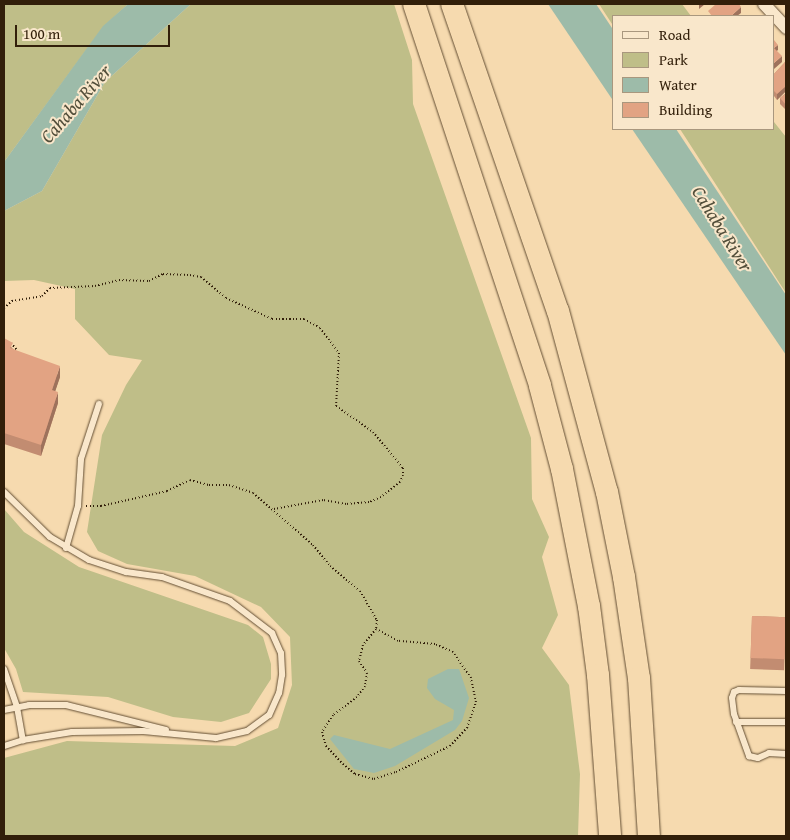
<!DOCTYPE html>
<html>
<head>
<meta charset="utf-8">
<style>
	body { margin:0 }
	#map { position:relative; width:790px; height:840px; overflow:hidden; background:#f6daaf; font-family:"Gentium Book Plus",serif }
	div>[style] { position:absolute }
	.green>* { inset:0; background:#bfbe88 }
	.water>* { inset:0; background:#9dbba9 }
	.path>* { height:2px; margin-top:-1px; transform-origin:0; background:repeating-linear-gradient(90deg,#321f0a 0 1px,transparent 0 3.5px) }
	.roads { filter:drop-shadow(0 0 1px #634e33) drop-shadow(0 0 1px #634e33) }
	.service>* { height:6px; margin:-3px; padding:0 3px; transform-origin:3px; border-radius:3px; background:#f9e7cb }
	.minor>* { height:12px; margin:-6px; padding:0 6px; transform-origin:6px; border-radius:6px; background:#f9e7cb }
	.motorway>* { height:22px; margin:-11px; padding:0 11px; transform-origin:11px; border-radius:11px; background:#f6daaf }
	.wall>* { inset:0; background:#c28c71; transform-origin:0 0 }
	.shaded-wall>* { inset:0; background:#9e725c }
	.building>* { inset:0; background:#e2a383; transform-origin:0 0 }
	span { translate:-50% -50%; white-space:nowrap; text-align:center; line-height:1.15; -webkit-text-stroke:4px #f9e7cb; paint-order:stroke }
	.water-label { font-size:19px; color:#524e3a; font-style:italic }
	.frame { position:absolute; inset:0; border:5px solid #321f0a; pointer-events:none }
	.legend { position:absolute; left:612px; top:15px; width:162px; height:115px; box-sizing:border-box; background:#f9e7cb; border:1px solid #a9977e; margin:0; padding:6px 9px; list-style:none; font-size:15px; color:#321f0a }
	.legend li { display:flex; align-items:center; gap:10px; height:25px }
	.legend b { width:25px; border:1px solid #a9977e }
	.scale { position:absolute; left:15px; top:25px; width:155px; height:22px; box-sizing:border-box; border:2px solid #321f0a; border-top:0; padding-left:6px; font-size:15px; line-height:18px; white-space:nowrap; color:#321f0a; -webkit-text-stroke:4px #f9e7cb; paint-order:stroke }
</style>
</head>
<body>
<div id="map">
	<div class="green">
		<i style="clip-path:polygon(4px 4px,128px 4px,103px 27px,4px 162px)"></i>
		<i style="clip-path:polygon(191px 4px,394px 4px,412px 60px,413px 104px,531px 438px,532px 499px,549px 537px,542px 557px,558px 615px,542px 648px,569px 685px,580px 774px,578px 836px,4px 836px,4px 758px,67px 741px,235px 746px,278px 728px,292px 685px,290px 637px,261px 607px,195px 576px,127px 564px,98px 551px,87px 532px,102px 435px,126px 385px,142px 360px,109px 355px,75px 319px,75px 289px,34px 280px,4px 281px,4px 211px,42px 191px,105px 82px)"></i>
		<i style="clip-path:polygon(599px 4px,682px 4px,691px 16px,614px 16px,614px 27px)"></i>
		<i style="clip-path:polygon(774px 122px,786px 137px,786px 293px,680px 129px,774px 129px)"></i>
		<i style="clip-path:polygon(4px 509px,24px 532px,79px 567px,248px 625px,263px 637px,271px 664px,271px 679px,249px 713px,221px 722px,173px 717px,108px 697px,23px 692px,16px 669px,4px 648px)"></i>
	</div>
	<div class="water">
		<i style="clip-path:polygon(128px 4px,191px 4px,105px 82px,42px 191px,4px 211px,4px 162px,103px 26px)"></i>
		<i style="clip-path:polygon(548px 4px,596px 4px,614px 31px,614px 102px)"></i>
		<i style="clip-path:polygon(632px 129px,676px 129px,786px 295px,786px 355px)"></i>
		<i style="clip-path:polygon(448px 669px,459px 669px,469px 698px,462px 721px,455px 730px,395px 766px,374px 773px,354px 769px,330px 739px,334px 735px,390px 749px,453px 720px,454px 710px,435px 699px,427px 688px,428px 679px)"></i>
	</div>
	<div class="path">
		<i style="left:4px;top:308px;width:11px;rotate:-41deg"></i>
		<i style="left:12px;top:301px;width:30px;rotate:-9deg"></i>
		<i style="left:42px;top:296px;width:11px;rotate:-45deg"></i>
		<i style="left:50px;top:288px;width:45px;rotate:-2.5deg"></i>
		<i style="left:95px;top:286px;width:25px;rotate:-14deg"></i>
		<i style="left:119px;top:280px;width:30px;rotate:2deg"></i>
		<i style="left:149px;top:281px;width:16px;rotate:-27deg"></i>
		<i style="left:163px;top:274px;width:27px;rotate:2deg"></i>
		<i style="left:190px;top:275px;width:11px;rotate:10deg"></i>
		<i style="left:201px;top:277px;width:33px;rotate:40deg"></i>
		<i style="left:226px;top:298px;width:51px;rotate:24.5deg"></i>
		<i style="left:272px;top:319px;width:32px"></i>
		<i style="left:304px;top:319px;width:18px;rotate:29deg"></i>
		<i style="left:320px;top:328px;width:31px;rotate:53deg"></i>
		<i style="left:339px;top:353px;width:53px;rotate:93.2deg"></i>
		<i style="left:336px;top:406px;width:45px;rotate:35.1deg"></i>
		<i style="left:373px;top:432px;width:47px;rotate:50.2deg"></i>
		<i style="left:403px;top:468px;width:7px;rotate:90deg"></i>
		<i style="left:403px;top:475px;width:8px;rotate:113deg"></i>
		<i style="left:400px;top:482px;width:24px;rotate:142deg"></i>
		<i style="left:381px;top:497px;width:13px;rotate:157deg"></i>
		<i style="left:369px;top:502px;width:23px;rotate:175deg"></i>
		<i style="left:346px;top:504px;width:23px;rotate:-170deg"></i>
		<i style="left:323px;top:500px;width:50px;rotate:169.6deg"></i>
		<i style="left:11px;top:343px;width:9px;rotate:49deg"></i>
		<i style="left:86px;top:506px;width:15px"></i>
		<i style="left:101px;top:506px;width:68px;rotate:-12.8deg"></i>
		<i style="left:167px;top:491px;width:25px;rotate:-26deg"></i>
		<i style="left:190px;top:480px;width:20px;rotate:15deg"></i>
		<i style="left:209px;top:485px;width:20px"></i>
		<i style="left:229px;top:485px;width:25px;rotate:18deg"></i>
		<i style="left:253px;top:493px;width:79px;rotate:40.9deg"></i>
		<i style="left:313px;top:545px;width:27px;rotate:51deg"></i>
		<i style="left:330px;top:566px;width:39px;rotate:40deg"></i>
		<i style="left:360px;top:591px;width:34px;rotate:60deg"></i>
		<i style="left:377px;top:620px;width:9px;rotate:96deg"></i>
		<i style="left:376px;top:629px;width:21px;rotate:129deg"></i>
		<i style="left:363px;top:645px;width:16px;rotate:104deg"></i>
		<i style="left:359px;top:661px;width:14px;rotate:56deg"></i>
		<i style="left:367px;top:673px;width:13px;rotate:99deg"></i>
		<i style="left:365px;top:686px;width:14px;rotate:126deg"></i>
		<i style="left:357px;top:697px;width:30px;rotate:143deg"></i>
		<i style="left:333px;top:715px;width:20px;rotate:123deg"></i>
		<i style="left:322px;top:732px;width:15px;rotate:74deg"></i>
		<i style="left:326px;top:746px;width:25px;rotate:47deg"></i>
		<i style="left:343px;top:764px;width:16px;rotate:40deg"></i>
		<i style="left:355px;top:774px;width:20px;rotate:15deg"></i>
		<i style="left:374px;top:779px;width:23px;rotate:-18deg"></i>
		<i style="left:396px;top:772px;width:60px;rotate:-25.7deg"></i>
		<i style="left:450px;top:746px;width:25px;rotate:-47deg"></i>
		<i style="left:467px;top:728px;width:28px;rotate:-71deg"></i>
		<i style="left:476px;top:702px;width:25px;rotate:-102deg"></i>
		<i style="left:471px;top:678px;width:32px;rotate:-125deg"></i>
		<i style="left:453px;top:652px;width:20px;rotate:-156deg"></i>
		<i style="left:435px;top:644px;width:37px;rotate:-175deg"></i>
		<i style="left:398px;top:641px;width:25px;rotate:-151deg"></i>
	</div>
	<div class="roads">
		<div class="service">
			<i style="left:4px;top:492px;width:64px;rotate:44.4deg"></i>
			<i style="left:50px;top:537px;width:45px;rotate:30.5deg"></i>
			<i style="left:89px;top:560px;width:39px;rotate:18deg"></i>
			<i style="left:126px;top:572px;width:36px;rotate:8deg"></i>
			<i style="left:162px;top:577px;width:72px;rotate:19.4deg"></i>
			<i style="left:230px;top:601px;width:53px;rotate:37.3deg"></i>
			<i style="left:272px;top:633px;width:22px;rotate:66deg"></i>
			<i style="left:281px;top:653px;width:22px;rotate:87deg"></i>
			<i style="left:282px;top:675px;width:18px;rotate:99deg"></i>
			<i style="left:279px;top:693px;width:24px;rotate:114deg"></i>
			<i style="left:269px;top:715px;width:27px;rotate:144deg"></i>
			<i style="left:247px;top:731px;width:32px;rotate:167deg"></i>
			<i style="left:216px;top:738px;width:73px;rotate:-174.5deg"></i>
			<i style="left:143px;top:731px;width:71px;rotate:179.2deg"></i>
			<i style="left:72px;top:732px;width:50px;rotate:170.7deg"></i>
			<i style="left:23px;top:740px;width:20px;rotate:162deg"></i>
			<i style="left:66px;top:548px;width:44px;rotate:-74.1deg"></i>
			<i style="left:78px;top:506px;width:47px;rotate:-86.3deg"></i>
			<i style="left:81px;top:459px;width:58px;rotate:-71.9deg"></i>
			<i style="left:4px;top:669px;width:40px;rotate:71.1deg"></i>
			<i style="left:17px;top:707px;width:34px;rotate:80deg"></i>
			<i style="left:786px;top:691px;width:47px;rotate:-178.8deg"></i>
			<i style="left:739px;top:690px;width:5px;rotate:158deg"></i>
			<i style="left:734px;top:692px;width:6px;rotate:108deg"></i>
			<i style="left:732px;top:698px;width:16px;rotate:83deg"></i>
			<i style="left:734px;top:714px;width:45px;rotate:70.3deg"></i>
			<i style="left:749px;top:756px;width:9px;rotate:13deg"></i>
			<i style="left:758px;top:758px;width:12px;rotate:-24deg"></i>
			<i style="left:769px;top:753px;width:17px;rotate:3deg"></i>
			<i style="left:4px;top:710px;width:25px;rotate:-11deg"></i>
			<i style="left:29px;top:705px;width:37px"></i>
			<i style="left:66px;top:705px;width:103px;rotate:14deg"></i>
			<i style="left:736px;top:722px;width:50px"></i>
		</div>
		<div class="minor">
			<i style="left:764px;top:4px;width:33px;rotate:47deg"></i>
		</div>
		<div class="motorway">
			<i style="left:414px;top:4px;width:402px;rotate:71.7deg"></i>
			<i style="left:540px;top:386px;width:86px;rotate:75.2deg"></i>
			<i style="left:562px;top:469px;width:140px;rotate:78.9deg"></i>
			<i style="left:589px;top:606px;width:70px;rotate:82.6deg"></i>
			<i style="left:598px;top:675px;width:161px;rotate:85.7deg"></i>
			<i style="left:452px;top:4px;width:325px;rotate:71deg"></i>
			<i style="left:558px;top:311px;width:188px;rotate:74.9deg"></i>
			<i style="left:607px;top:492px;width:87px;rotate:78.7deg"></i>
			<i style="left:624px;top:577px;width:102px;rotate:81.6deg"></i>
			<i style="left:639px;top:678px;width:158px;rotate:86.4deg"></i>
		</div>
	</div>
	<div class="wall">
		<i style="clip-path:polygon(786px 61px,786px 91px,777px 100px,774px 96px,774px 74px)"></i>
		<i style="clip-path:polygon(786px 93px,786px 110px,780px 104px,780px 98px)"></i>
		<i style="clip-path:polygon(4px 338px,13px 349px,60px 377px,55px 391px,58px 403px,41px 456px,4px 444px)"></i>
		<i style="left:752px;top:616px;width:34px;height:53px;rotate:2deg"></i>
	</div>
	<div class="shaded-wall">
		<i style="clip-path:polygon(699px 4px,705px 4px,699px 9px)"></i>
		<i style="clip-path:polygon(741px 7px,741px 13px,737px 16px,731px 16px)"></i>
		<i style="clip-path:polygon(778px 45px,778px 50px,774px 53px,774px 48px)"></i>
		<i style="clip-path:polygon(782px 56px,782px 62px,774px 69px,774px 63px)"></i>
		<i style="clip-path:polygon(786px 86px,786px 91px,777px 100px,777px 94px)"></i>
		<i style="clip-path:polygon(60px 366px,60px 377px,52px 401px,52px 390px)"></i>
		<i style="clip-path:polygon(58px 392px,58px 403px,41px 456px,41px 445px)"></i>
	</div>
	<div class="building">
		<i style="clip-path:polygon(716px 4px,739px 4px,741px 7px,731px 16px,712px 16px,708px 11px)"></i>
		<i style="clip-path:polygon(774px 40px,778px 45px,774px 48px,782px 56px,774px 63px)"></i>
		<i style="clip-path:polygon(786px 61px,786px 86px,777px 94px,774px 91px,774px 74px)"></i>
		<i style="clip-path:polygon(786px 93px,786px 105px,780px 98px)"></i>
		<i style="clip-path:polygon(4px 338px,13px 343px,10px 348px,60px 366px,52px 390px,58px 392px,41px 445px,4px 433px)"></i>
		<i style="left:752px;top:616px;width:34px;height:42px;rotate:2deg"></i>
	</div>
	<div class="water-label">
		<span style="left:76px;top:104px;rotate:-49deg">Cahaba River</span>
		<span style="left:722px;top:229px;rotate:58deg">Cahaba River</span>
	</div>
	<div class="frame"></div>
	<ul class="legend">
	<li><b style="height:6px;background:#f9e7cb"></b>Road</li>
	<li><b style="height:14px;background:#bfbe88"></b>Park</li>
	<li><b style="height:14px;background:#9dbba9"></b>Water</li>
	<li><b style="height:14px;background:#e2a383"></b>Building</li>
	</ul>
	<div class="scale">100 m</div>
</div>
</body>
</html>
